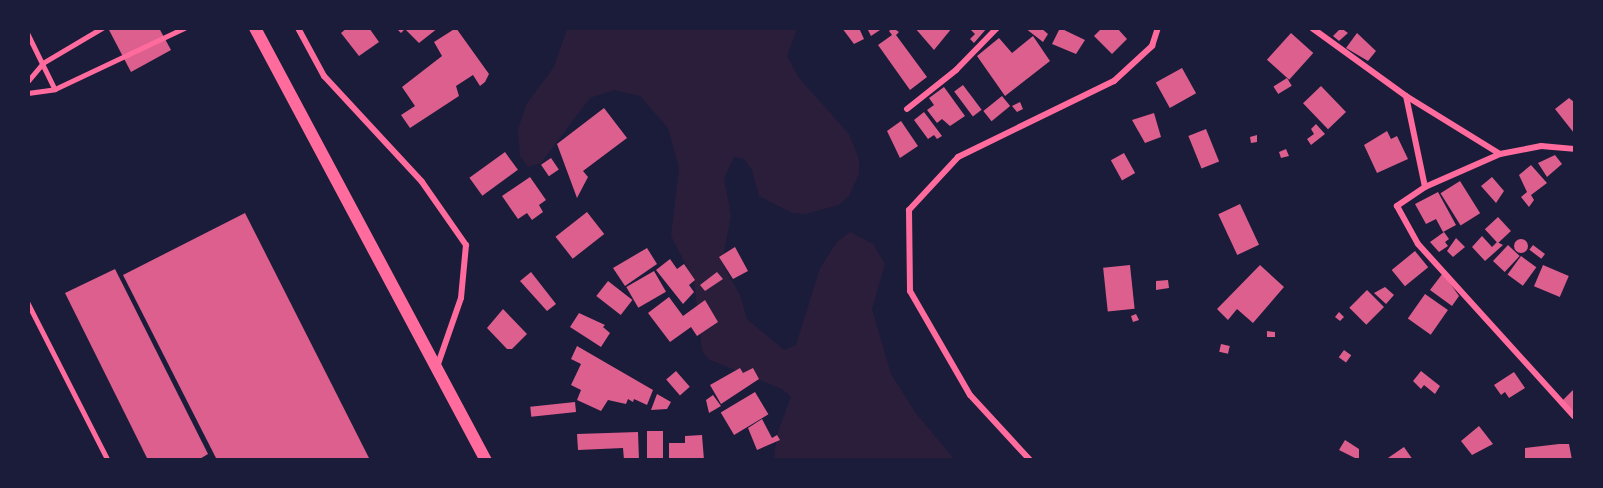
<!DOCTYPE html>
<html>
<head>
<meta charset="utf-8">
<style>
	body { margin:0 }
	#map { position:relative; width:1603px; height:488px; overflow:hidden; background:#1b1b3a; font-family:"Titillium Web",sans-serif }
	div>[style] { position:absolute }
	.green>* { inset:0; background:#2a1e3b }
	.building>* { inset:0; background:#dd5f8e; transform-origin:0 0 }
	.round { border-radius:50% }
	.service>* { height:4.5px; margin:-2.25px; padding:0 2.25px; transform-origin:2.25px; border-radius:2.25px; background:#ff6b9d }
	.minor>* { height:6px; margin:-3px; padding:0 3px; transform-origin:3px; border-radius:3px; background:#ff6b9d }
	.secondary>* { height:12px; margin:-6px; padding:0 6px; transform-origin:6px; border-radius:6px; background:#ff6b9d }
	span { translate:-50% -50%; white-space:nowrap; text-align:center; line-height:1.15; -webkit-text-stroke:5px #1b1b3a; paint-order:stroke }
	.frame { position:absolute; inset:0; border:30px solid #1b1b3a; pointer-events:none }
</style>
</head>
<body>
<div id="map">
	<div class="green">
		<i style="clip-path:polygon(567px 29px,797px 29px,787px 56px,799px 78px,849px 134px,859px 159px,859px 174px,849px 196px,839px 205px,805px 214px,792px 213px,759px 196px,752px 170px,744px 159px,734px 157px,724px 178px,731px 216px,722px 263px,740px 295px,747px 319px,784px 350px,796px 345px,820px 268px,837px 242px,850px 232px,873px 244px,885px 264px,872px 309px,891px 374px,915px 412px,954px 459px,774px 459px,777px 434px,791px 397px,782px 389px,708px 359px,702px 350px,694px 281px,671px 236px,679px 168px,668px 128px,640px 96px,614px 90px,590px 98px,541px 163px,528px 167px,520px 156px,518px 129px,527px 103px,554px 67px)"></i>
	</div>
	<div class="building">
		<i style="clip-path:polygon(108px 28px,159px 28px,171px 50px,131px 72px)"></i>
		<i style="clip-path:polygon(347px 28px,369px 28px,379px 42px,359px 56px,341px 33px)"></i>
		<i style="clip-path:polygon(396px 28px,438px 28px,419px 43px,405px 29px,401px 33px)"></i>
		<i style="clip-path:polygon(456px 28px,489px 74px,485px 82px,480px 86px,473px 75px,456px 86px,459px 96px,410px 128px,401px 115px,415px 106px,402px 87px,442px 56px,434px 42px)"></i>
		<i style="clip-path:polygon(842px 28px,859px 28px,864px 39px,854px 44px)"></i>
		<i style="clip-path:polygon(867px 28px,879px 28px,880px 30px,871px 36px)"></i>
		<i style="clip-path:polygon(893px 28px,899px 32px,896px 35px,927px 77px,910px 90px,878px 45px,892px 35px,889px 31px)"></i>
		<i style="clip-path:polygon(915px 28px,952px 28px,934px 50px)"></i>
		<i style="clip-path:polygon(969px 28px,987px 28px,974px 43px,970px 39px,975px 34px)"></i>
		<i style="clip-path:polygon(1025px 28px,1041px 28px,1048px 34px,1043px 42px)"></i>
		<i style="clip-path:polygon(1060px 28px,1085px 40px,1076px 54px,1052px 44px)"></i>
		<i style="clip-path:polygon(1102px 28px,1117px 28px,1127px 39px,1112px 54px,1094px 36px)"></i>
		<i style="clip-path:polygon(1341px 28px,1348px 33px,1339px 41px,1333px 36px)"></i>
		<i style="left:1291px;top:33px;width:30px;height:36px;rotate:42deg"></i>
		<i style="clip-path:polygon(1357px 33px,1376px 51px,1368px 61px,1346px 48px)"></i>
		<i style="clip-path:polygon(1033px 36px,1050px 61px,1005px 96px,977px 56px,999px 38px,1012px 53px)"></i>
		<i style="left:1182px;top:68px;width:29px;height:30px;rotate:61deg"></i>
		<i style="left:1287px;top:78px;width:9px;height:16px;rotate:58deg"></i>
		<i style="left:963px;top:85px;width:31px;height:11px;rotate:53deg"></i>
		<i style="left:1321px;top:86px;width:36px;height:25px;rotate:46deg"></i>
		<i style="clip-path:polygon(944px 87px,965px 116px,950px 126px,942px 119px,937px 123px,927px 110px,934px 105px,929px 98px)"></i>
		<i style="left:1002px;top:96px;width:13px;height:24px;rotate:51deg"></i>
		<i style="clip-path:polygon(1569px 98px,1574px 102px,1574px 133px,1555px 109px)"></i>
		<i style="clip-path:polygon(1020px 102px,1023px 109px,1017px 112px,1012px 106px)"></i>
		<i style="clip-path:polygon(604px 108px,627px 138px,583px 171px,588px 177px,577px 198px,557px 144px)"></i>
		<i style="clip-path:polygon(924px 112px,942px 136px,937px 139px,934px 135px,928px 139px,914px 120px)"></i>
		<i style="clip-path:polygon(1154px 113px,1161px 137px,1145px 143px,1132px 120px)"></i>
		<i style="clip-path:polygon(901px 121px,918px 146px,900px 158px,887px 131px)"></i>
		<i style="clip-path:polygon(1316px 124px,1325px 134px,1311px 145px,1307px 139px,1314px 134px,1311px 129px)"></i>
		<i style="left:1206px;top:129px;width:35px;height:19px;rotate:68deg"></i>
		<i style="clip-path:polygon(1387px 131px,1391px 139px,1397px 136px,1408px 159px,1377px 173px,1364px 145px)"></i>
		<i style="clip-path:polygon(1257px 135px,1257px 142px,1251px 143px,1250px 137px)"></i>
		<i style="clip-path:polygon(1286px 149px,1289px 156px,1281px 158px,1279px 152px)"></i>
		<i style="left:505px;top:152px;width:22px;height:44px;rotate:54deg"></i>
		<i style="left:1124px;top:153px;width:23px;height:15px;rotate:61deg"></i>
		<i style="clip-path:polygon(1555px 155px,1562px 164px,1547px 177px,1538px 163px)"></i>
		<i style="left:551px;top:158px;width:14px;height:12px;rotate:56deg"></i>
		<i style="clip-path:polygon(1531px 165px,1547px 183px,1531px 195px,1534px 200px,1529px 207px,1521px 197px,1527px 192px,1519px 175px)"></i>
		<i style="clip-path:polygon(530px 177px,546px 200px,539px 205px,543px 212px,532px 220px,527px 213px,518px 219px,502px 196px)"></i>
		<i style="clip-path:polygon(1492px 177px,1504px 191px,1496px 203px,1481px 186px)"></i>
		<i style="left:1460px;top:181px;width:38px;height:23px;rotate:58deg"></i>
		<i style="clip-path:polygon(1438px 192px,1456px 225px,1443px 232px,1436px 219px,1426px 224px,1415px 204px)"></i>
		<i style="left:1240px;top:204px;width:45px;height:24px;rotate:65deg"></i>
		<i style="left:587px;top:212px;width:28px;height:40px;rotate:52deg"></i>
		<i style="clip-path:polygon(245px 213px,370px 460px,217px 460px,123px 275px)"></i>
		<i style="left:1498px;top:217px;width:19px;height:18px;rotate:47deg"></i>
		<i style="clip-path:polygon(1444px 232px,1449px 239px,1445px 242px,1448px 246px,1439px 252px,1430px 242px)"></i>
		<i style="clip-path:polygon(1482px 236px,1492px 247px,1497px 242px,1503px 245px,1485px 261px,1472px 247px)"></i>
		<i style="clip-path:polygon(1456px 238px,1465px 247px,1453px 257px,1447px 251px)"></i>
		<i class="round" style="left:1514px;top:239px;width:14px;height:14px"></i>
		<i style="left:1508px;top:245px;width:16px;height:22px;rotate:43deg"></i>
		<i style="left:1533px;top:245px;width:15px;height:6px;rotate:37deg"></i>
		<i style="clip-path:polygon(735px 247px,748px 271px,733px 279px,719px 257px)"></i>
		<i style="clip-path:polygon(647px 248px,657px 264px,625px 286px,613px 268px)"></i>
		<i style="left:1415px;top:251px;width:21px;height:30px;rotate:51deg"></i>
		<i style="left:1521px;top:256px;width:19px;height:23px;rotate:36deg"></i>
		<i style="clip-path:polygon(670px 259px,677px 269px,684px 264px,695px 280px,689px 285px,694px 292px,683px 304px,656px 270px)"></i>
		<i style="left:1130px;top:265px;width:44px;height:27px;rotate:84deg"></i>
		<i style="clip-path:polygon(1260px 265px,1284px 287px,1253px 323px,1237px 309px,1228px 320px,1217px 309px)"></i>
		<i style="left:1543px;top:265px;width:28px;height:23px;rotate:23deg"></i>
		<i style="clip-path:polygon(115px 269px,208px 454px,198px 460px,148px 460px,65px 293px)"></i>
		<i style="left:654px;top:271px;width:24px;height:32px;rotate:60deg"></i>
		<i style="clip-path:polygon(531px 272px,556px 304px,547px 311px,520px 281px)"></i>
		<i style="clip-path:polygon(717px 272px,723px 279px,705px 291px,700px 285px)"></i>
		<i style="clip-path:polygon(1443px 273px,1459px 296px,1452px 306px,1430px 290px)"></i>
		<i style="clip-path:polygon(1168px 280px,1169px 288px,1156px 290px,1156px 281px)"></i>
		<i style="left:608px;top:281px;width:31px;height:19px;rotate:38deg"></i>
		<i style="clip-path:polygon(1385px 287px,1394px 295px,1386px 304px,1374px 293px)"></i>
		<i style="left:1367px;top:290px;width:24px;height:25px;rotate:45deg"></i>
		<i style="left:1425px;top:294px;width:28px;height:30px;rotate:35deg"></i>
		<i style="clip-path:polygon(669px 297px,683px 316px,705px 300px,718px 322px,697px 336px,691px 327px,670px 342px,648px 313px)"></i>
		<i style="clip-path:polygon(503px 309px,527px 334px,512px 349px,507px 349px,487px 328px)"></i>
		<i style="clip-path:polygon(1339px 312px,1344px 317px,1340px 321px,1335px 317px)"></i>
		<i style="clip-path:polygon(579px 313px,605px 325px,603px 327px,610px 333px,601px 347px,570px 327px)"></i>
		<i style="clip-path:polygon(1136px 314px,1139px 320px,1133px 322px,1131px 316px)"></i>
		<i style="clip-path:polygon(1267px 331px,1275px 332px,1275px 337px,1267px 337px)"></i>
		<i style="left:1221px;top:344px;width:9px;height:8px;rotate:13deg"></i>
		<i style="clip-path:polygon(577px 346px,653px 390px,647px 405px,634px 399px,633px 402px,628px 399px,626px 404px,608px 400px,601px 411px,577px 400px,581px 390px,571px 385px,581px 364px,571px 359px)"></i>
		<i style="left:1344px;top:350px;width:9px;height:9px;rotate:36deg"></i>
		<i style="clip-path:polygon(740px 368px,743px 373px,753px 368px,759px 379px,721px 404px,710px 385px)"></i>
		<i style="left:676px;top:371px;width:21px;height:13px;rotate:49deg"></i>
		<i style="clip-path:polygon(1421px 371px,1440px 386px,1435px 394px,1424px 385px,1421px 389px,1413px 381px)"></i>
		<i style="clip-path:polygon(1514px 372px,1525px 388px,1509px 398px,1505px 392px,1501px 395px,1494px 385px)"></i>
		<i style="clip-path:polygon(1574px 389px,1574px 417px,1562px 401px)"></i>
		<i style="left:755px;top:392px;width:26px;height:40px;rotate:59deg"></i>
		<i style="clip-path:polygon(657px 394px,671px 402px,667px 409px,651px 410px)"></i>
		<i style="clip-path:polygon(713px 395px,721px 406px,709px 413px,706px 400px)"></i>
		<i style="left:575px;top:402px;width:10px;height:45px;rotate:84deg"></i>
		<i style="clip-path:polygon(762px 419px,772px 438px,777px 435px,780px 440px,757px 450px,748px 428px)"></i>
		<i style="clip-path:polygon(1479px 426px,1493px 444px,1472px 455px,1461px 441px)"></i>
		<i style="left:647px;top:431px;width:16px;height:29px"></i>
		<i style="clip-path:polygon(638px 432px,639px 460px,624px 460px,623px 448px,578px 450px,577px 434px)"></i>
		<i style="clip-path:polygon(702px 435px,704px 460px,669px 460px,669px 443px,685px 443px,685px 436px)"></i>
		<i style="clip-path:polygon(1345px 440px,1359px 449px,1359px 460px,1339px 450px)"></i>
		<i style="clip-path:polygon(1559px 444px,1569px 444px,1572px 460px,1525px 460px,1525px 448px)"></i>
		<i style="clip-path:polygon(1404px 447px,1413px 460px,1385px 460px)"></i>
	</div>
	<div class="service">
		<i style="left:28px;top:34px;width:61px;rotate:63.9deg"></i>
		<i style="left:28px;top:81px;width:23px;rotate:-50deg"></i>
		<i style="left:43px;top:63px;width:69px;rotate:-30.7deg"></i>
		<i style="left:28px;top:93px;width:27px;rotate:-8deg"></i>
		<i style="left:55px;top:89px;width:143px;rotate:-25.3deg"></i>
		<i style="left:28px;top:303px;width:176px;rotate:63deg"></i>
	</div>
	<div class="minor">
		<i style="left:298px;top:28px;width:55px;rotate:61.6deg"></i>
		<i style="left:324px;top:76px;width:144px;rotate:47.2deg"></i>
		<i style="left:422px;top:182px;width:77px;rotate:55.1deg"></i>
		<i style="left:466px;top:245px;width:53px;rotate:95.4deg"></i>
		<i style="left:461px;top:298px;width:73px;rotate:109.2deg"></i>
		<i style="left:1312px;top:28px;width:116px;rotate:35.9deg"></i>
		<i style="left:1406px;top:96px;width:110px;rotate:31.7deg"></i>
		<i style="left:1500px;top:154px;width:42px;rotate:-11deg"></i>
		<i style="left:1541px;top:146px;width:33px;rotate:5deg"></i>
		<i style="left:1406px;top:96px;width:93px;rotate:78.2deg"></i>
		<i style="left:907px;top:109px;width:63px;rotate:-38.5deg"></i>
		<i style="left:956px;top:70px;width:59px;rotate:-45.7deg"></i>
		<i style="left:1500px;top:154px;width:82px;rotate:156.3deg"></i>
		<i style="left:1425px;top:187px;width:34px;rotate:146deg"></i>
		<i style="left:1397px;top:206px;width:43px;rotate:61.1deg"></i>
		<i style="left:1418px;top:244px;width:232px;rotate:47.8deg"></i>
		<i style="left:1030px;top:460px;width:88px;rotate:-132.7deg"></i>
		<i style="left:970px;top:395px;width:120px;rotate:-120deg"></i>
		<i style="left:910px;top:291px;width:81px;rotate:-90.7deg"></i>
		<i style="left:909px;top:210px;width:72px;rotate:-47.2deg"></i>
		<i style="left:958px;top:157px;width:174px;rotate:-26deg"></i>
		<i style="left:1114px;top:81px;width:52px;rotate:-42.6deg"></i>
		<i style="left:1152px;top:46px;width:19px;rotate:-72deg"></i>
	</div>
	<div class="secondary">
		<i style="left:255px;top:28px;width:490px;rotate:61.9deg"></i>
	</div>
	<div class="frame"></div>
</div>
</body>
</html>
